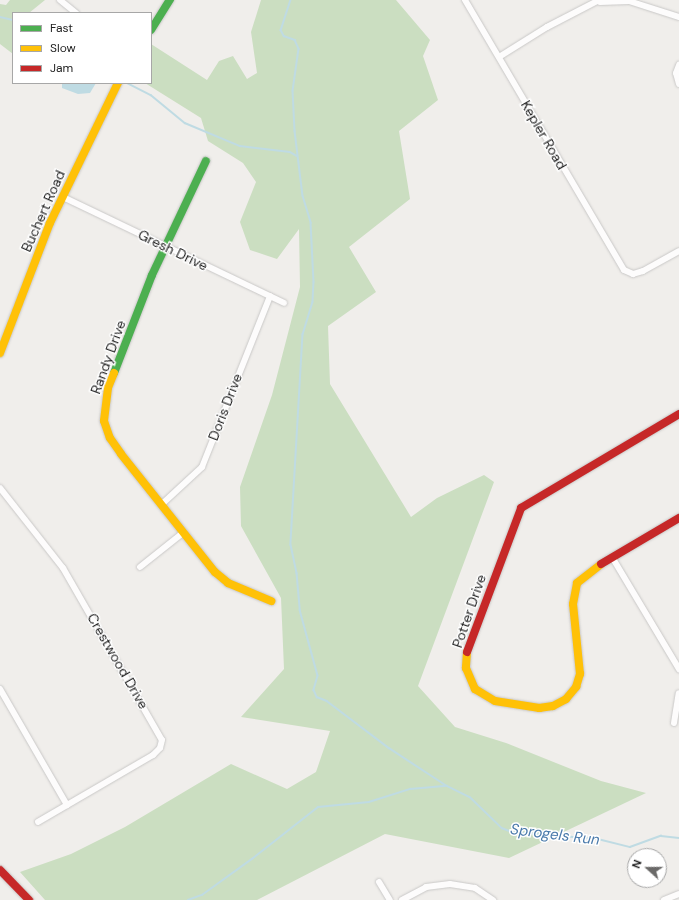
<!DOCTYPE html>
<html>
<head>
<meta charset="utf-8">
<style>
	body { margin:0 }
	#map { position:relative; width:679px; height:900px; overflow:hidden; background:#f0eeeb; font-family:"DM Sans",sans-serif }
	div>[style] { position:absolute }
	.forest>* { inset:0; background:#cbdec1 }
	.water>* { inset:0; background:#bfdbe3 }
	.stream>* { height:1.5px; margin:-0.75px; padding:0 0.75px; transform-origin:0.75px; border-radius:0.75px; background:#bfdbe3 }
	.roads { filter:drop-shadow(0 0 1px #c9c8c7) drop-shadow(0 0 1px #c9c8c7) }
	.street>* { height:6px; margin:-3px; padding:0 3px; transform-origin:3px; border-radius:3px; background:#fdfcfc }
	.fast>* { height:8px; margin:-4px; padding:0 4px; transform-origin:4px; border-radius:4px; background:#4caf50 }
	.slow>* { height:8px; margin:-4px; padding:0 4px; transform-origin:4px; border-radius:4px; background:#ffc107 }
	.jam>* { height:8px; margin:-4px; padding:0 4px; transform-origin:4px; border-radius:4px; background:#c62828 }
	span { translate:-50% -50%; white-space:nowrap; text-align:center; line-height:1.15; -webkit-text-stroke:3px #fff; paint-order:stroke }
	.street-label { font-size:14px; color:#222 }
	.water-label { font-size:15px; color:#4a7aab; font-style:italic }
	.legend { position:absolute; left:12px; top:12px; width:140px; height:72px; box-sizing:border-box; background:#fff; border:1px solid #a7a7a7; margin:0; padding:5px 7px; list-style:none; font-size:12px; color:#222 }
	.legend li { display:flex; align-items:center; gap:8px; height:20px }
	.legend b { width:20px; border:1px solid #a7a7a7 }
	.north { position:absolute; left:627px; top:848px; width:40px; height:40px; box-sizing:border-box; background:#fff; border:1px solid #a7a7a7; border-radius:50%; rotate:291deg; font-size:11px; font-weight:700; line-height:16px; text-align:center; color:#222 }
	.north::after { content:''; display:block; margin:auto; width:14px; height:18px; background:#6a6968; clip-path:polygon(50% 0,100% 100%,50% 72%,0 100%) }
</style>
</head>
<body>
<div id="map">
	<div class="forest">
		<i style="clip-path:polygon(10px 0,45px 0,29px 13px,13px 13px,13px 54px,0 44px,0 4px,6px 5px)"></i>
		<i style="clip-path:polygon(261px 0,396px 0,430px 40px,423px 56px,438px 100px,399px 131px,410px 199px,349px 247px,376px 292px,328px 326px,330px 384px,411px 517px,437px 498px,484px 475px,494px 482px,418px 686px,455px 727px,506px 743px,601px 781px,646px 793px,509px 858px,385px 834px,257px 900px,45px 900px,20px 872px,71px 854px,125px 827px,231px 764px,287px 789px,316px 772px,330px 731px,241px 717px,284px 669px,281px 598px,241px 526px,240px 487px,272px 395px,300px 287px,299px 229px,277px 259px,250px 250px,240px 222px,256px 182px,243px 163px,208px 141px,201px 118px,145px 83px,151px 83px,151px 44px,207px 80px,219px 61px,233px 56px,247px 79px,257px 73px,251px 32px)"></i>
	</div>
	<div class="water">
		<i style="clip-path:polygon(96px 83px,90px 93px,78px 94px,62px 88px,62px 84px)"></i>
	</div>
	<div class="stream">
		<i style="left:291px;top:0;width:32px;rotate:108deg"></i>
		<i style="left:281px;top:30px;width:7px;rotate:63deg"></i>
		<i style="left:284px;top:36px;width:12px;rotate:20deg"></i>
		<i style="left:295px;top:40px;width:10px;rotate:66deg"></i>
		<i style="left:299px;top:49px;width:42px;rotate:98.1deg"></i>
		<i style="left:293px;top:91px;width:40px;rotate:87.1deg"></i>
		<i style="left:295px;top:131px;width:65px;rotate:83deg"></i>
		<i style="left:303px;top:196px;width:28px;rotate:73deg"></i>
		<i style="left:311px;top:223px;width:59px;rotate:87.1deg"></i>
		<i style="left:314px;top:282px;width:20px;rotate:93deg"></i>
		<i style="left:313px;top:302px;width:34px;rotate:107deg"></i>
		<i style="left:303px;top:334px;width:211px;rotate:93.3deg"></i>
		<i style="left:291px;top:545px;width:29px;rotate:78deg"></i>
		<i style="left:297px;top:573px;width:37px;rotate:85deg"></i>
		<i style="left:300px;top:610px;width:68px;rotate:74.7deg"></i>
		<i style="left:318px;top:676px;width:15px;rotate:106deg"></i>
		<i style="left:314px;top:690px;width:8px;rotate:67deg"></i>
		<i style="left:317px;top:697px;width:11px;rotate:22deg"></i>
		<i style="left:327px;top:701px;width:78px;rotate:37.2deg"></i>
		<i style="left:389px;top:748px;width:69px;rotate:33.2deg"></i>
		<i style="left:0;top:17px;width:13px;rotate:13deg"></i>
		<i style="left:127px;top:83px;width:27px;rotate:27deg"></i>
		<i style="left:151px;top:95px;width:44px;rotate:39.5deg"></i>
		<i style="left:185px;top:123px;width:60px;rotate:22.7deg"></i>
		<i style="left:240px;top:146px;width:50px;rotate:6.8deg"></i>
		<i style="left:290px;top:152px;width:8px;rotate:30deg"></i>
		<i style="left:188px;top:900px;width:15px;rotate:-20deg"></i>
		<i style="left:202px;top:895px;width:62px;rotate:-35.8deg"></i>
		<i style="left:252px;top:859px;width:84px;rotate:-38.2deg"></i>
		<i style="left:318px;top:807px;width:51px;rotate:-5.6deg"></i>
		<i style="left:369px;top:802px;width:43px;rotate:-17.6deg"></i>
		<i style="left:410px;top:789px;width:37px;rotate:-5deg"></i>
		<i style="left:447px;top:786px;width:25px;rotate:26deg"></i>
		<i style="left:470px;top:797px;width:45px;rotate:44.1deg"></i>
		<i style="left:502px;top:828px;width:11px;rotate:22deg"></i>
		<i style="left:512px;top:832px;width:86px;rotate:4.7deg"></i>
		<i style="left:598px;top:839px;width:33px;rotate:14deg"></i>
		<i style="left:630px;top:847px;width:33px;rotate:-20deg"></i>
		<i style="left:661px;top:836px;width:18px;rotate:6deg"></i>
	</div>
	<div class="roads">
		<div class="street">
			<i style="left:60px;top:0;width:21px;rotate:39deg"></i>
			<i style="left:465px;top:0;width:313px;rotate:59.5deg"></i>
			<i style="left:624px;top:270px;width:10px;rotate:24deg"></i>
			<i style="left:633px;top:274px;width:10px;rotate:-17deg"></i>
			<i style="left:643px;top:271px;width:41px;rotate:-29.1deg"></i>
			<i style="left:600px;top:2px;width:29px;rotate:-2deg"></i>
			<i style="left:629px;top:1px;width:52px;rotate:17.7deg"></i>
			<i style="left:499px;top:57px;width:57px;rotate:-32deg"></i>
			<i style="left:547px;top:27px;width:59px;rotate:-27.4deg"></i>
			<i style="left:679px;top:84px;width:11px;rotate:-105deg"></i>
			<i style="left:676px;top:73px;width:9px;rotate:-69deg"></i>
			<i style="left:63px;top:197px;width:245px;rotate:25.6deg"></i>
			<i style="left:0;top:488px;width:102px;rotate:51.8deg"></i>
			<i style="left:63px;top:568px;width:198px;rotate:60.1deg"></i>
			<i style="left:162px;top:740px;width:8px;rotate:104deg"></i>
			<i style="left:160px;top:748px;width:10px;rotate:135deg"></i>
			<i style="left:153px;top:755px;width:133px;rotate:149.8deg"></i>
			<i style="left:161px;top:505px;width:56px;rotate:-42.8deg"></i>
			<i style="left:202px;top:467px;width:184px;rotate:-68.3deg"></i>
			<i style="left:612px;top:557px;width:131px;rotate:59.1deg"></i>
			<i style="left:140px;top:567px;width:56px;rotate:-38.5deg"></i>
			<i style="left:0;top:689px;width:134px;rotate:60deg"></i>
			<i style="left:674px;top:723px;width:30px;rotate:-81deg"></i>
			<i style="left:379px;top:882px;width:21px;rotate:59deg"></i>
			<i style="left:402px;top:900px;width:27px;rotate:-28deg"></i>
			<i style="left:426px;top:887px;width:24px;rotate:-7deg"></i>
			<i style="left:450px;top:884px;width:25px;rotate:9deg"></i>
			<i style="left:475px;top:888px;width:22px;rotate:34deg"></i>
			<i style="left:664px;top:900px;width:16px;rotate:-22deg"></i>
		</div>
		<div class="fast">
			<i style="left:151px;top:30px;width:36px;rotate:-58deg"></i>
			<i style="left:114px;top:373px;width:105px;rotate:-68.8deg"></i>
			<i style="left:152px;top:275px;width:126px;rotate:-64.7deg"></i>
		</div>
		<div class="slow">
			<i style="left:0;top:353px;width:139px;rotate:-69deg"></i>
			<i style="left:50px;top:223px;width:156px;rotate:-64.1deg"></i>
			<i style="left:114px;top:373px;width:16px;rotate:112deg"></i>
			<i style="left:108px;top:388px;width:33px;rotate:97deg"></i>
			<i style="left:104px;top:421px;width:18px;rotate:71deg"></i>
			<i style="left:110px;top:438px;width:19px;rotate:55deg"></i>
			<i style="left:121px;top:454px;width:151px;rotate:51.5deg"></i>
			<i style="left:215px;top:572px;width:17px;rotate:40deg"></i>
			<i style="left:228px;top:583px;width:47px;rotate:22.7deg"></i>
			<i style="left:467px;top:652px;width:16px;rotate:94deg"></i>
			<i style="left:466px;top:668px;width:23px;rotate:67deg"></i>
			<i style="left:475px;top:689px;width:23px;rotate:31deg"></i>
			<i style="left:495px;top:701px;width:45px;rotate:9deg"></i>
			<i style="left:539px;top:708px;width:14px;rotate:-8deg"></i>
			<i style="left:553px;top:706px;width:15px;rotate:-28deg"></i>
			<i style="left:566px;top:699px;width:16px;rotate:-50deg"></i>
			<i style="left:576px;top:687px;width:14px;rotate:-73deg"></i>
			<i style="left:580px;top:674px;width:70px;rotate:-95.7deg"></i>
			<i style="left:573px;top:604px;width:21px;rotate:-79deg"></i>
			<i style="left:577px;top:583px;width:31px;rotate:-38deg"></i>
		</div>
		<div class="jam">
			<i style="left:601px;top:564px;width:91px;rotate:-30.5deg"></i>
			<i style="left:467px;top:652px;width:154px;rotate:-69.4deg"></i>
			<i style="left:521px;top:508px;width:184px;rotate:-30.7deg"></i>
			<i style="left:0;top:870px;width:42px;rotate:46deg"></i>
		</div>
	</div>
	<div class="street-label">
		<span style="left:544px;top:135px;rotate:60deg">Kepler Road</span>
		<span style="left:43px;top:211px;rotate:-66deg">Buchert Road</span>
		<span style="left:173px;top:250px;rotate:26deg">Gresh Drive</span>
		<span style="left:108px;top:357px;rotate:-70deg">Randy Drive</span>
		<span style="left:225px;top:407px;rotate:-69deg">Doris Drive</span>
		<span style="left:469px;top:611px;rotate:-71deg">Potter Drive</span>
		<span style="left:118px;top:661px;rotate:60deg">Crestwood Drive</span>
	</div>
	<div class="water-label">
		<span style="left:555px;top:835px;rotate:7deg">Sprogels Run</span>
	</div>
	<ul class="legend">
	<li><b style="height:5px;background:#4caf50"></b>Fast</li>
	<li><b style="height:5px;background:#ffc107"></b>Slow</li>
	<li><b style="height:5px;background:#c62828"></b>Jam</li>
	</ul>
	<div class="north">N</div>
</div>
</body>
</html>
